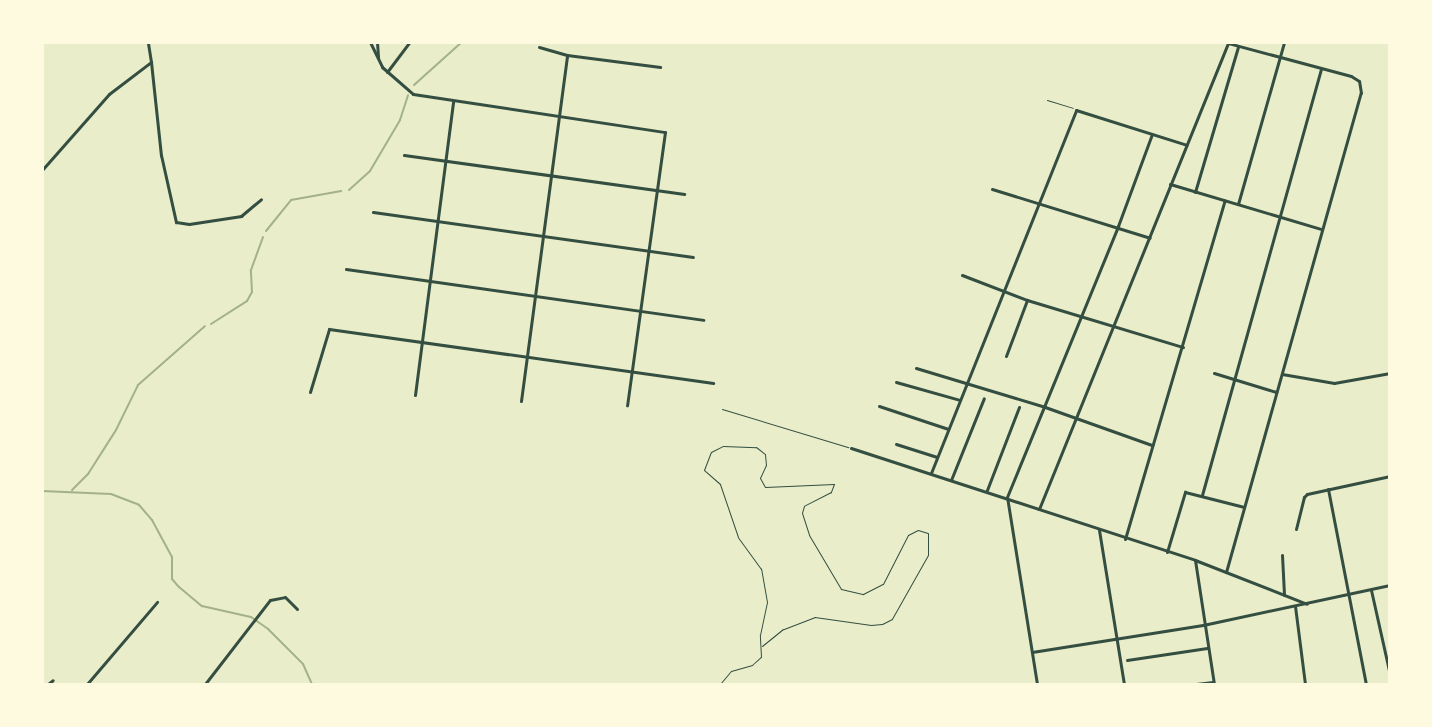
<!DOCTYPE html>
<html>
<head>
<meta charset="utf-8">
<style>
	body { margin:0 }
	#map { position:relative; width:1432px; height:727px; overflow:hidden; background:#e9edc9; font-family:"Noto Sans",sans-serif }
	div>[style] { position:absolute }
	.stream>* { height:2px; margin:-1px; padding:0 1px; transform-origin:1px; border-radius:1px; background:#a3b18a }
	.path>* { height:1px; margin:-0.5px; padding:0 0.5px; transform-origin:0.5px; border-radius:0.5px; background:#344e41 }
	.minor>* { height:3px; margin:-1.5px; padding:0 1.5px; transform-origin:1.5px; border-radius:1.5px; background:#344e41 }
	span { translate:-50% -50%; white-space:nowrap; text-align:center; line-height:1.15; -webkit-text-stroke:5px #fefae0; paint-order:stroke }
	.frame { position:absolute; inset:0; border:44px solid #fefae0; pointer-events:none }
</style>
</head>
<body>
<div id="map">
	<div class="stream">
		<i style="left:414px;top:85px;width:64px;rotate:-41.9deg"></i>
		<i style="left:349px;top:190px;width:28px;rotate:-42deg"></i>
		<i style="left:370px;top:171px;width:59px;rotate:-59.5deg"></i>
		<i style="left:400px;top:120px;width:26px;rotate:-72deg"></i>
		<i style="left:266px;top:231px;width:40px;rotate:-51deg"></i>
		<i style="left:291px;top:200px;width:51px;rotate:-10.2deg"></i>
		<i style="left:211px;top:324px;width:43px;rotate:-32.6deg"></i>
		<i style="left:247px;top:301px;width:10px;rotate:-61deg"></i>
		<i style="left:252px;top:292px;width:22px;rotate:-93deg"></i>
		<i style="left:251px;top:270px;width:35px;rotate:-70deg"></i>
		<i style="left:72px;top:490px;width:23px;rotate:-45deg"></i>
		<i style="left:88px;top:474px;width:52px;rotate:-57.5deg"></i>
		<i style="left:116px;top:430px;width:50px;rotate:-63.9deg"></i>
		<i style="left:138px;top:385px;width:89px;rotate:-41.4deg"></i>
		<i style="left:42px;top:491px;width:69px;rotate:2.5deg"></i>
		<i style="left:111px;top:494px;width:30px;rotate:21deg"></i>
		<i style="left:139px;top:505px;width:20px;rotate:49deg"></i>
		<i style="left:152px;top:520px;width:42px;rotate:61.6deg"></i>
		<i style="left:172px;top:557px;width:22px;rotate:90deg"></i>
		<i style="left:172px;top:579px;width:11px;rotate:49deg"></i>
		<i style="left:179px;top:587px;width:30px;rotate:40deg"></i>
		<i style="left:202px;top:606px;width:50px;rotate:12.7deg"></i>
		<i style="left:251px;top:617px;width:21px;rotate:35deg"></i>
		<i style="left:268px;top:629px;width:49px;rotate:45deg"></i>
		<i style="left:303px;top:664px;width:22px;rotate:66deg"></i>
	</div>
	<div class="path">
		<i style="left:1047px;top:100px;width:27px;rotate:17deg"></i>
		<i style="left:722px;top:409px;width:132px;rotate:16.8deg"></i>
		<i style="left:720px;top:684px;width:17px;rotate:-50deg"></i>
		<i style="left:731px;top:671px;width:22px;rotate:-16deg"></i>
		<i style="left:752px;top:665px;width:12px;rotate:-42deg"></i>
		<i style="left:761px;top:657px;width:22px;rotate:-93deg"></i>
		<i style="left:760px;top:635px;width:34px;rotate:-78deg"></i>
		<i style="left:767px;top:602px;width:34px;rotate:-100deg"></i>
		<i style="left:761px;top:569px;width:39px;rotate:-126deg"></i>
		<i style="left:738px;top:537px;width:56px;rotate:-108.8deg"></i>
		<i style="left:720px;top:484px;width:21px;rotate:-139deg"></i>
		<i style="left:704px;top:470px;width:19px;rotate:-69deg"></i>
		<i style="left:711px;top:452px;width:13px;rotate:-27deg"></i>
		<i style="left:723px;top:446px;width:33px;rotate:2deg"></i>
		<i style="left:756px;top:447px;width:11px;rotate:38deg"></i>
		<i style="left:765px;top:454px;width:11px;rotate:85deg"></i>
		<i style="left:766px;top:465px;width:14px;rotate:115deg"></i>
		<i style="left:760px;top:478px;width:10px;rotate:61deg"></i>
		<i style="left:765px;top:487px;width:69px;rotate:-2.5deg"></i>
		<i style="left:834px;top:484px;width:9px;rotate:111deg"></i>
		<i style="left:831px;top:492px;width:30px;rotate:153deg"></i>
		<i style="left:804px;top:506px;width:7px;rotate:106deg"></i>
		<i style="left:802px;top:513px;width:23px;rotate:72deg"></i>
		<i style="left:809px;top:535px;width:63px;rotate:59.3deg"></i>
		<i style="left:841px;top:589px;width:23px;rotate:13deg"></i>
		<i style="left:863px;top:594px;width:22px;rotate:-27deg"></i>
		<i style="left:883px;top:584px;width:55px;rotate:-63deg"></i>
		<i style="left:908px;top:535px;width:11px;rotate:-27deg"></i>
		<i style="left:918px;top:530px;width:10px;rotate:17deg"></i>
		<i style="left:928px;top:533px;width:22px;rotate:90deg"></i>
		<i style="left:928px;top:555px;width:73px;rotate:119.4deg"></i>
		<i style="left:892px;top:619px;width:11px;rotate:153deg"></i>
		<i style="left:882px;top:624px;width:11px;rotate:175deg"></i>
		<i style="left:871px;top:625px;width:57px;rotate:-171.9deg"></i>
		<i style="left:815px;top:617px;width:34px;rotate:159deg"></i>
		<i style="left:783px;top:629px;width:27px;rotate:141deg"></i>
	</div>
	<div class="minor">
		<i style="left:370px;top:42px;width:28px;rotate:64deg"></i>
		<i style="left:382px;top:67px;width:41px;rotate:41.1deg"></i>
		<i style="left:413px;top:94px;width:255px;rotate:8.6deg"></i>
		<i style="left:665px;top:132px;width:276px;rotate:97.9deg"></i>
		<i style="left:377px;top:42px;width:16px;rotate:86deg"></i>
		<i style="left:539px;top:47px;width:29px;rotate:16deg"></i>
		<i style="left:567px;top:55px;width:94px;rotate:7.4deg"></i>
		<i style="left:151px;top:62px;width:94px;rotate:83.9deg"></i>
		<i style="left:161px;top:155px;width:69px;rotate:77.4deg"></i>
		<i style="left:176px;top:222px;width:13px;rotate:9deg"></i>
		<i style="left:189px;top:224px;width:53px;rotate:-8.7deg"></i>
		<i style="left:241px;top:216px;width:26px;rotate:-40deg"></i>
		<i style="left:387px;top:72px;width:38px;rotate:-53deg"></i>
		<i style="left:404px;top:155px;width:283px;rotate:7.9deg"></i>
		<i style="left:42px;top:170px;width:101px;rotate:-48.6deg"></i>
		<i style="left:109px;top:94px;width:53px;rotate:-37.3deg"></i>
		<i style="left:151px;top:62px;width:20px;rotate:-99deg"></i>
		<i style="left:1170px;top:184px;width:158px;rotate:16.6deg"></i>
		<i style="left:992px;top:189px;width:165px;rotate:17.2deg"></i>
		<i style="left:1195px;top:192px;width:151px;rotate:-73.5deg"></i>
		<i style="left:1238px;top:204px;width:168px;rotate:-74.1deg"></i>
		<i style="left:373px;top:212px;width:323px;rotate:8deg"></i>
		<i style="left:346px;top:269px;width:361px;rotate:8.1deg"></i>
		<i style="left:962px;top:275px;width:70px;rotate:21deg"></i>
		<i style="left:1027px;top:300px;width:163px;rotate:16.8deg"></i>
		<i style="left:1006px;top:356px;width:60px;rotate:-69.4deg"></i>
		<i style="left:916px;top:368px;width:135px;rotate:16.8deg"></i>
		<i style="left:1045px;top:407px;width:114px;rotate:19.6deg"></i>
		<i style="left:1214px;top:373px;width:65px;rotate:17deg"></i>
		<i style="left:1282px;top:374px;width:53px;rotate:9.8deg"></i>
		<i style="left:1334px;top:383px;width:57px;rotate:-10.1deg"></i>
		<i style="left:896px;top:382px;width:66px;rotate:15.7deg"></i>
		<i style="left:310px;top:392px;width:66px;rotate:-73.2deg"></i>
		<i style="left:329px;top:329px;width:388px;rotate:8deg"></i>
		<i style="left:415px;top:395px;width:296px;rotate:-82.6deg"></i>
		<i style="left:521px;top:401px;width:349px;rotate:-82.4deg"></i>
		<i style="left:879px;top:406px;width:73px;rotate:18.4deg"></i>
		<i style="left:896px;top:444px;width:43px;rotate:17.6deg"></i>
		<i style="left:851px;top:448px;width:362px;rotate:18deg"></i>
		<i style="left:1195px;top:560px;width:120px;rotate:21.4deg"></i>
		<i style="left:931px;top:473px;width:391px;rotate:-68.2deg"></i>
		<i style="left:1076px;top:110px;width:116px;rotate:17.5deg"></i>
		<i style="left:951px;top:480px;width:88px;rotate:-68.1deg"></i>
		<i style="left:1328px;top:489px;width:199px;rotate:79deg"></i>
		<i style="left:987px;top:490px;width:89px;rotate:-68.9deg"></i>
		<i style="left:1202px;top:495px;width:442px;rotate:-74.4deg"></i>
		<i style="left:1039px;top:509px;width:503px;rotate:-67.92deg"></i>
		<i style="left:1296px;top:529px;width:33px;rotate:-76deg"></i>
		<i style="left:1304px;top:497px;width:4px;rotate:-45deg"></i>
		<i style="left:1307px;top:494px;width:85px;rotate:-12.2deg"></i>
		<i style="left:1099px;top:530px;width:156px;rotate:80.8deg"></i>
		<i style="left:1125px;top:539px;width:353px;rotate:-73.6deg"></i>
		<i style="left:1167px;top:552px;width:63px;rotate:-73.3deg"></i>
		<i style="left:1185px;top:492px;width:61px;rotate:14.3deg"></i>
		<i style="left:1282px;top:555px;width:40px;rotate:87.1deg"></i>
		<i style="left:1195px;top:560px;width:125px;rotate:81.3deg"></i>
		<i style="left:1226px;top:572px;width:498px;rotate:-74.3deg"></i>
		<i style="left:1361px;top:93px;width:12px;rotate:-99deg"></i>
		<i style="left:1359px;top:81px;width:9px;rotate:-148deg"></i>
		<i style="left:1351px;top:76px;width:127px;rotate:-165deg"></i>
		<i style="left:1371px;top:590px;width:87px;rotate:77.4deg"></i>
		<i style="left:1295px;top:606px;width:79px;rotate:82.7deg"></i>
		<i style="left:1032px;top:652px;width:173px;rotate:-9deg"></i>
		<i style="left:1203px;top:625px;width:191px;rotate:-12.1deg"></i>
		<i style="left:1127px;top:660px;width:81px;rotate:-8.5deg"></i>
		<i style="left:48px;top:684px;width:6px;rotate:-39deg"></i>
		<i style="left:87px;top:684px;width:108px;rotate:-49.5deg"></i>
		<i style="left:205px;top:684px;width:106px;rotate:-52.3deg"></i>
		<i style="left:270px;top:600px;width:15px;rotate:-11deg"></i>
		<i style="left:285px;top:597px;width:17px;rotate:45deg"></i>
		<i style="left:1037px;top:684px;width:189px;rotate:-99.1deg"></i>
		<i style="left:1007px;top:497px;width:293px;rotate:-67.7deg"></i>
		<i style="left:1118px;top:226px;width:98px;rotate:-69.7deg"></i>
		<i style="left:1196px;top:684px;width:17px;rotate:-7deg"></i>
	</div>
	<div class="frame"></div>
</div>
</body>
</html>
